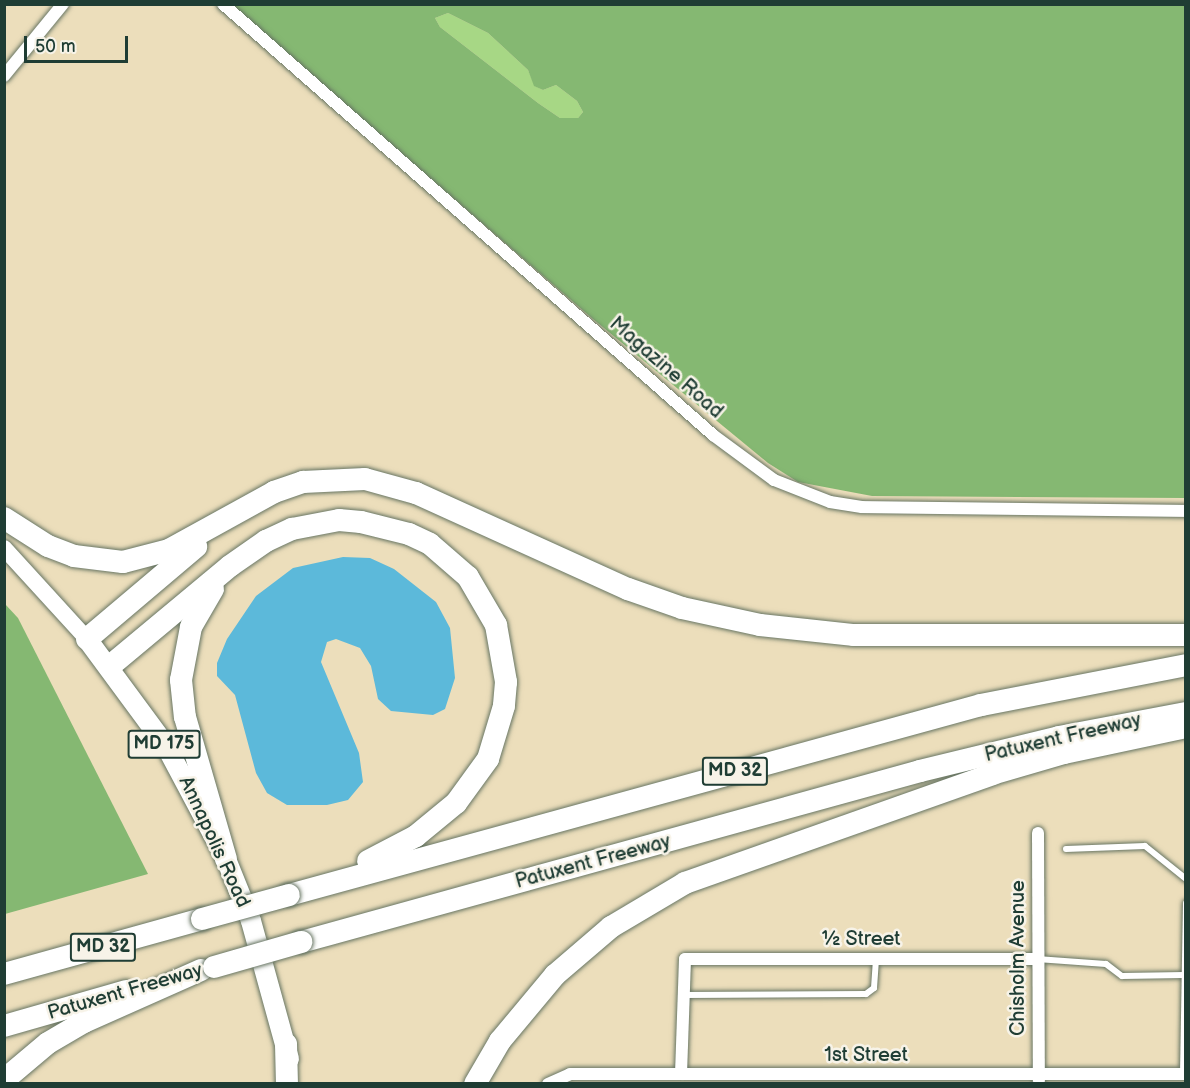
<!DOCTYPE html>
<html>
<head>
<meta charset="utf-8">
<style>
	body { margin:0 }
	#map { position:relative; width:1190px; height:1088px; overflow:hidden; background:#ecdebb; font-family:"Balsamiq Sans",sans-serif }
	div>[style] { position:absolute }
	.green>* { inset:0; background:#a7d785 }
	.forest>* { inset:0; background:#85b872 }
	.water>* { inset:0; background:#5cb9da }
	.roads { filter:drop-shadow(0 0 2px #677563) drop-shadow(0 0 2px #677563) }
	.service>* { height:6px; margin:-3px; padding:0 3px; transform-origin:3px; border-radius:3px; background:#fff }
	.minor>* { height:12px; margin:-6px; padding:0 6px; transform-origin:6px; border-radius:6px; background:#fff }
	.secondary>* { height:16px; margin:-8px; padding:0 8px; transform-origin:8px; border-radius:8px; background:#fff }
	.primary>* { height:20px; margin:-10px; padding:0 10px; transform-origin:10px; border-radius:10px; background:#fff }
	.motorway>* { height:22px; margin:-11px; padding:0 11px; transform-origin:11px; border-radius:11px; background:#fff }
	.bridges { filter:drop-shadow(0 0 2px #677563) drop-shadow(0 0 2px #677563) }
	.motorway-bridge>* { height:22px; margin:-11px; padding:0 11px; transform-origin:11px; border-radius:11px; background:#fff }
	span { translate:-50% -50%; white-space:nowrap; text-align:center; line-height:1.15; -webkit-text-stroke:5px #f7f3e8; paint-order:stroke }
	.shield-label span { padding:2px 4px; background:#f7f3e8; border:2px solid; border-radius:4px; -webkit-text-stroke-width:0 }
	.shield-label { font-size:18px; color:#1f3d34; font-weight:700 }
	.street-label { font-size:20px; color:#1f3d34 }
	.frame { position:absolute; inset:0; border:6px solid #1f3d34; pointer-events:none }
	.scale { position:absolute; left:24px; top:36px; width:104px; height:27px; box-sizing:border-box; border:3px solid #1f3d34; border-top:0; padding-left:8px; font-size:18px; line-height:21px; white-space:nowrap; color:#1f3d34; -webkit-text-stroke:4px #f7f3e8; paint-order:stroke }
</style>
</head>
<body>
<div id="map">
	<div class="green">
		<i style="clip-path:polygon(448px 13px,488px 33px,528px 70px,535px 86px,543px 90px,556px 85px,577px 101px,583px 112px,578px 118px,560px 118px,538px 103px,440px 27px,435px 18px)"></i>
	</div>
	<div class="forest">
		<i style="clip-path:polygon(evenodd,230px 5px,1185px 5px,1185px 498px,872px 496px,798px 482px,768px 463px,593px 319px,230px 5px,448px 13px,488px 33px,528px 70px,534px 86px,543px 90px,556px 85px,577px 101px,583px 112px,578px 118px,560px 118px,538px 103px,440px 27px,435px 18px,448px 13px)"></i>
		<i style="clip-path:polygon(5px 604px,18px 618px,148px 874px,5px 914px)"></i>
	</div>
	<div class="water">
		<i style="clip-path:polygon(343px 557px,370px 558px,394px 569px,436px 602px,450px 628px,455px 678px,445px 709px,433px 715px,391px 711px,378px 699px,371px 666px,360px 648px,336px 639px,327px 642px,321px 662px,359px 753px,363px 782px,348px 800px,327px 805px,287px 805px,267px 793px,256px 773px,235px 695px,217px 676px,217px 663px,227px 639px,256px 596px,293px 568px)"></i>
	</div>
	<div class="roads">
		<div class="service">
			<i style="left:1066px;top:849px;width:79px;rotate:-2.2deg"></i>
			<i style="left:1145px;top:846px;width:53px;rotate:38.8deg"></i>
			<i style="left:1037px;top:959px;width:69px;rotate:4.1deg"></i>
			<i style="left:1106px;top:964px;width:20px;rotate:37deg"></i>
			<i style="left:1122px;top:976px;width:62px;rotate:-0.9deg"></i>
			<i style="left:684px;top:995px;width:182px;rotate:-0.3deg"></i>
			<i style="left:866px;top:994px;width:10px;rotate:-37deg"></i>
			<i style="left:874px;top:988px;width:29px;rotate:-86deg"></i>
			<i style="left:1183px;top:1074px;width:171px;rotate:-89deg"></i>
		</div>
		<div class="minor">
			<i style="left:223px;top:4px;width:653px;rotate:41.33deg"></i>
			<i style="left:713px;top:435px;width:76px;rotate:36.4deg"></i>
			<i style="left:774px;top:480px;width:60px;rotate:21.4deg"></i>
			<i style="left:830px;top:502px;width:32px;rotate:9deg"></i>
			<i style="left:862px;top:507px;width:324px;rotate:0.7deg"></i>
			<i style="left:4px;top:76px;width:93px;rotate:-50.7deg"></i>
			<i style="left:1038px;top:833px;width:248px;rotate:89.8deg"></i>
			<i style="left:681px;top:1074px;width:115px;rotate:-88deg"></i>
			<i style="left:685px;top:959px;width:352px"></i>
			<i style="left:548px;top:1084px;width:24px;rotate:-24deg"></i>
			<i style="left:570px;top:1074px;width:616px"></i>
		</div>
		<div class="secondary">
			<i style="left:4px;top:548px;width:123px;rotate:47.6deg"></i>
		</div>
		<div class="primary">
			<i style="left:87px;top:639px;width:133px;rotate:53.6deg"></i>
			<i style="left:166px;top:746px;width:128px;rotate:62deg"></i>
			<i style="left:226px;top:859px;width:67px;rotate:68deg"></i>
			<i style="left:251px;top:921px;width:143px;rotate:74.6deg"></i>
		</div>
		<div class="motorway">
			<i style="left:4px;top:518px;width:52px;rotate:32.5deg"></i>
			<i style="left:48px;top:546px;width:28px;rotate:21deg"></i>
			<i style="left:74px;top:556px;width:49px;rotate:7deg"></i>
			<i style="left:123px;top:562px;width:48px;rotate:-14.6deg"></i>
			<i style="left:169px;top:550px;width:120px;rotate:-28.9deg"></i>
			<i style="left:274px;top:492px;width:31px;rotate:-19deg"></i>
			<i style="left:303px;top:482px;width:62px;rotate:-2.8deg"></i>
			<i style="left:365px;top:479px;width:53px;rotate:15.4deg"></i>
			<i style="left:416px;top:493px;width:233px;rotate:24.4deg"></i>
			<i style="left:628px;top:589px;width:57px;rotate:19.4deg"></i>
			<i style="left:682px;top:608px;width:80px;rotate:12.3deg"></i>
			<i style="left:760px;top:625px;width:95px;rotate:6.1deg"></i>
			<i style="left:854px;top:635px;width:332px"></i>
			<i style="left:213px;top:589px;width:44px;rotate:120.1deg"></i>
			<i style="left:191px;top:627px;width:54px;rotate:100.7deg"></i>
			<i style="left:181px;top:680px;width:37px;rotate:84deg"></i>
			<i style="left:185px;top:717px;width:148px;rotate:73.9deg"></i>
			<i style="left:87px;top:639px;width:143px;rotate:-40.2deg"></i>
			<i style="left:110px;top:666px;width:156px;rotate:-39.8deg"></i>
			<i style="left:230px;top:566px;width:44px;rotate:-34.8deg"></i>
			<i style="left:266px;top:541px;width:29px;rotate:-25deg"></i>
			<i style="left:292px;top:529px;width:48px;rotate:-10.8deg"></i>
			<i style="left:339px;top:520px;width:22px;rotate:5deg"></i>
			<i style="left:361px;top:522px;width:49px;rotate:14deg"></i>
			<i style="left:409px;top:534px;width:23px;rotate:25deg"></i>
			<i style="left:430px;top:544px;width:50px;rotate:41deg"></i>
			<i style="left:468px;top:577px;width:56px;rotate:59.7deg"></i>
			<i style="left:496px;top:625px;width:58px;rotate:80deg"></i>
			<i style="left:506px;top:682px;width:24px;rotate:95deg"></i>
			<i style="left:504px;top:706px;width:55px;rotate:106.8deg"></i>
			<i style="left:488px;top:759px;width:54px;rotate:126deg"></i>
			<i style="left:456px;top:803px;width:52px;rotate:140.5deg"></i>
			<i style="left:416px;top:836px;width:54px;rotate:152.5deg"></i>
			<i style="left:289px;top:895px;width:718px;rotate:-15.35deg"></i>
			<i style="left:981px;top:705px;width:209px;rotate:-11deg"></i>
			<i style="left:301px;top:942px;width:642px;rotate:-15.44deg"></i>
			<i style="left:920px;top:771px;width:143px;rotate:-13.7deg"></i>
			<i style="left:1059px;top:737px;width:129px;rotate:-10.7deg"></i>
			<i style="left:4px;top:974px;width:205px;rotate:-15.5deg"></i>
			<i style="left:4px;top:1026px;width:127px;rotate:-16deg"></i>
			<i style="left:286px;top:1044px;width:40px;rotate:88.6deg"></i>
			<i style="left:4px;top:1080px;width:57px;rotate:-40.1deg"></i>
			<i style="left:48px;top:1043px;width:42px;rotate:-30.3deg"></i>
			<i style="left:84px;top:1022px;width:128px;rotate:-24deg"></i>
			<i style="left:475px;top:1084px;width:50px;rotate:-59.8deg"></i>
			<i style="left:500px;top:1041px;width:86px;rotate:-50.2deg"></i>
			<i style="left:555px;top:975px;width:74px;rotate:-40.6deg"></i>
			<i style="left:611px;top:927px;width:86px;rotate:-30.7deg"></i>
			<i style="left:685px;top:883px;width:326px;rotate:-19.5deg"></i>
			<i style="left:992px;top:774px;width:75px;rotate:-16.3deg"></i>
			<i style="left:1064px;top:753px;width:125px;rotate:-12deg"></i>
		</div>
	</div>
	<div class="bridges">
		<div class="motorway-bridge">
			<i style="left:202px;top:919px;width:90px;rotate:-15.4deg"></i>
			<i style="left:214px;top:967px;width:91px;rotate:-16deg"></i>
		</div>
	</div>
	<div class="shield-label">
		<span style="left:164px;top:744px">MD 175</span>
		<span style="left:735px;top:771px">MD 32</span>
		<span style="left:103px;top:947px">MD 32</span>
	</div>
	<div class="street-label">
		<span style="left:666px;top:368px;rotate:41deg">Magazine Road</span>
		<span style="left:1063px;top:738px;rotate:-13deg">Patuxent Freeway</span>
		<span style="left:214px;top:842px;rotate:65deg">Annapolis Road</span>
		<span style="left:593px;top:862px;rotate:-15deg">Patuxent Freeway</span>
		<span style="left:861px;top:939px">½ Street</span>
		<span style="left:1018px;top:958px;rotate:-90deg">Chisholm Avenue</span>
		<span style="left:125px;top:992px;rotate:-16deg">Patuxent Freeway</span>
		<span style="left:866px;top:1055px">1st Street</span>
	</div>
	<div class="frame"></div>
	<div class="scale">50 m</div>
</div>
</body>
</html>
